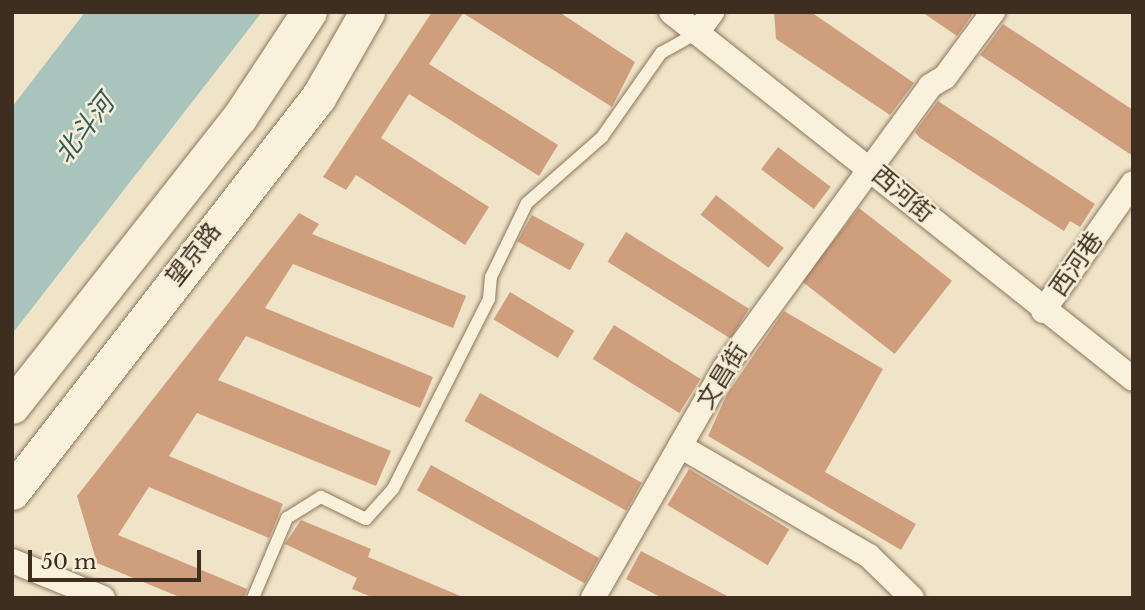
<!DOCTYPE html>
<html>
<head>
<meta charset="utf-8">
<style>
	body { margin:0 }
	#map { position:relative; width:1145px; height:610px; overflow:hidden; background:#f0e4c8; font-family:"Libre Baskerville","Noto Sans SC",serif }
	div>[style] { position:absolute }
	.water>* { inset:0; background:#a9c4bc }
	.building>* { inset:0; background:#cf9f7d; transform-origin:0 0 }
	.roads { filter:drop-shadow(0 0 2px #8d765c) drop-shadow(0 0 2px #8d765c) }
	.lane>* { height:12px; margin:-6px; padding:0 6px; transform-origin:6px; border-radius:6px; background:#faf1dc }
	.street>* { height:24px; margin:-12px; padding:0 12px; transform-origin:12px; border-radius:12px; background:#faf1dc }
	.secondary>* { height:35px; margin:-17.5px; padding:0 17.5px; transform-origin:17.5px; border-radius:17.5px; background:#faf1dc }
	span { translate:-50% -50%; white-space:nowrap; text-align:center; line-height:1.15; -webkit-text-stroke:5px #f7eed8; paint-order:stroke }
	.street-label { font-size:24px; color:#3d2e20 }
	.water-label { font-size:26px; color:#2f5d5a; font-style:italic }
	.frame { position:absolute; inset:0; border:14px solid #3d2e20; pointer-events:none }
	.scale { position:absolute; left:28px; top:550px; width:173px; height:32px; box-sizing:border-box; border:4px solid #3d2e20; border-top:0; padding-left:9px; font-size:21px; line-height:24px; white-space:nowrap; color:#3d2e20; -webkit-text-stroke:5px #f7eed8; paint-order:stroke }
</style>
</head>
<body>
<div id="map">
	<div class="water">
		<i style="clip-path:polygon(85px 12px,262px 12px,12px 334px,12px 107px)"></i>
	</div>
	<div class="building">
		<i style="clip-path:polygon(432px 12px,559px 12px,635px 62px,612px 107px,463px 13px,429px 64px,558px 145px,539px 176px,409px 94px,381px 138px,489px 207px,465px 245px,356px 175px,346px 190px,323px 177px)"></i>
		<i style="clip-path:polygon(774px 12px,811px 12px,914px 83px,890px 115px,776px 39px)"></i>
		<i style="clip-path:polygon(922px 12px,974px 12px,957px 36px)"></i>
		<i style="clip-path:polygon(1003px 24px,1133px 110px,1133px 156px,980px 55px)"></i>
		<i style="clip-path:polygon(938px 101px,1095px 204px,1080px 227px,1070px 221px,1064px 231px,920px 138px,915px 132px)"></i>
		<i style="left:778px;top:147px;width:66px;height:28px;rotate:37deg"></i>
		<i style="left:716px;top:195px;width:86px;height:25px;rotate:38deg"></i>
		<i style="left:859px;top:208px;width:118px;height:93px;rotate:38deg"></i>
		<i style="clip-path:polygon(299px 213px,319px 224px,312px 234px,466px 296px,453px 328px,293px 264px,265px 308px,433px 377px,420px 408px,246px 336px,218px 380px,391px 451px,376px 486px,197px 413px,169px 456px,283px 504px,269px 538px,149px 487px,118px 535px,247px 589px,244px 598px,182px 598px,97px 563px,77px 496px)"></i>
		<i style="left:532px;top:215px;width:60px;height:30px;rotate:29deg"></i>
		<i style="left:626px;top:232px;width:145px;height:35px;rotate:32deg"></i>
		<i style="left:510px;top:292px;width:75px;height:32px;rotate:31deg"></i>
		<i style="clip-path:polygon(784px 311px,883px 369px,825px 472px,916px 524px,901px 550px,708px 436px,727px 394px)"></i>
		<i style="left:614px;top:325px;width:102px;height:40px;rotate:32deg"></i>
		<i style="left:480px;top:393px;width:185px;height:32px;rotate:29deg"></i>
		<i style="left:431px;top:465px;width:192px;height:29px;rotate:29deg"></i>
		<i style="left:689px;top:469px;width:117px;height:42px;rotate:31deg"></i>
		<i style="clip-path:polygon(301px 520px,371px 549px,368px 557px,465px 598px,374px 598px,352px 589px,357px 578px,285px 544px)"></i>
		<i style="clip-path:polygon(641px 551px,731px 598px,662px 598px,626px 579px)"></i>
	</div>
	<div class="roads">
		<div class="lane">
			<i style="left:253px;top:598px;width:87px;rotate:-67deg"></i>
			<i style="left:287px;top:518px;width:40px;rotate:-32deg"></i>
			<i style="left:321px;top:497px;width:50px;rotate:26.1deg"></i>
			<i style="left:366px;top:519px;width:40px;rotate:-48deg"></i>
			<i style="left:393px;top:489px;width:213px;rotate:-63.2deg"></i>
			<i style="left:489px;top:299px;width:22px;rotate:-85deg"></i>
			<i style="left:491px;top:277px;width:82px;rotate:-64.1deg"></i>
			<i style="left:527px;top:203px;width:100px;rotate:-41.3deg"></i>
			<i style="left:602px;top:137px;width:103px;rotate:-54.9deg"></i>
			<i style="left:661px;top:53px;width:41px;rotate:-29.1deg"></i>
		</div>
		<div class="street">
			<i style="left:671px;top:12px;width:590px;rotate:38.46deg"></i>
			<i style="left:697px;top:33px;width:26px;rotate:-54deg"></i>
			<i style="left:1043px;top:311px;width:156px;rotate:-54.9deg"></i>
			<i style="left:680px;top:446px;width:219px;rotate:30.2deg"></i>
			<i style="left:869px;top:556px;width:60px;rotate:44.3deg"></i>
			<i style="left:12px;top:561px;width:98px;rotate:22.1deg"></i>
			<i style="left:593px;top:598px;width:264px;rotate:-60.2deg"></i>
			<i style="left:724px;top:369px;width:350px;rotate:-53.9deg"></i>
			<i style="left:930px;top:86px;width:17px;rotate:-31deg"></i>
			<i style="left:945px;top:77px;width:81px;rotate:-53.6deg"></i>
		</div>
		<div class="secondary">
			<i style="left:12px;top:406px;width:367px;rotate:-51.8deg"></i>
			<i style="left:239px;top:118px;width:127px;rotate:-56.6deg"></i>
			<i style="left:12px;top:492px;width:499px;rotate:-52.2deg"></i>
			<i style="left:318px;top:98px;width:99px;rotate:-60.3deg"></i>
		</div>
	</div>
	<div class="street-label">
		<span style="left:903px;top:194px;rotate:40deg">西河街</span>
		<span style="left:193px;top:254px;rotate:-52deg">望京路</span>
		<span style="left:1076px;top:264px;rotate:-55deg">西河巷</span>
		<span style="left:722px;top:376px;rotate:-58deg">文昌街</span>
	</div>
	<div class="water-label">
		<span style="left:85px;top:129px;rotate:-52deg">北斗河</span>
	</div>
	<div class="frame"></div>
	<div class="scale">50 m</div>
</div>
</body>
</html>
